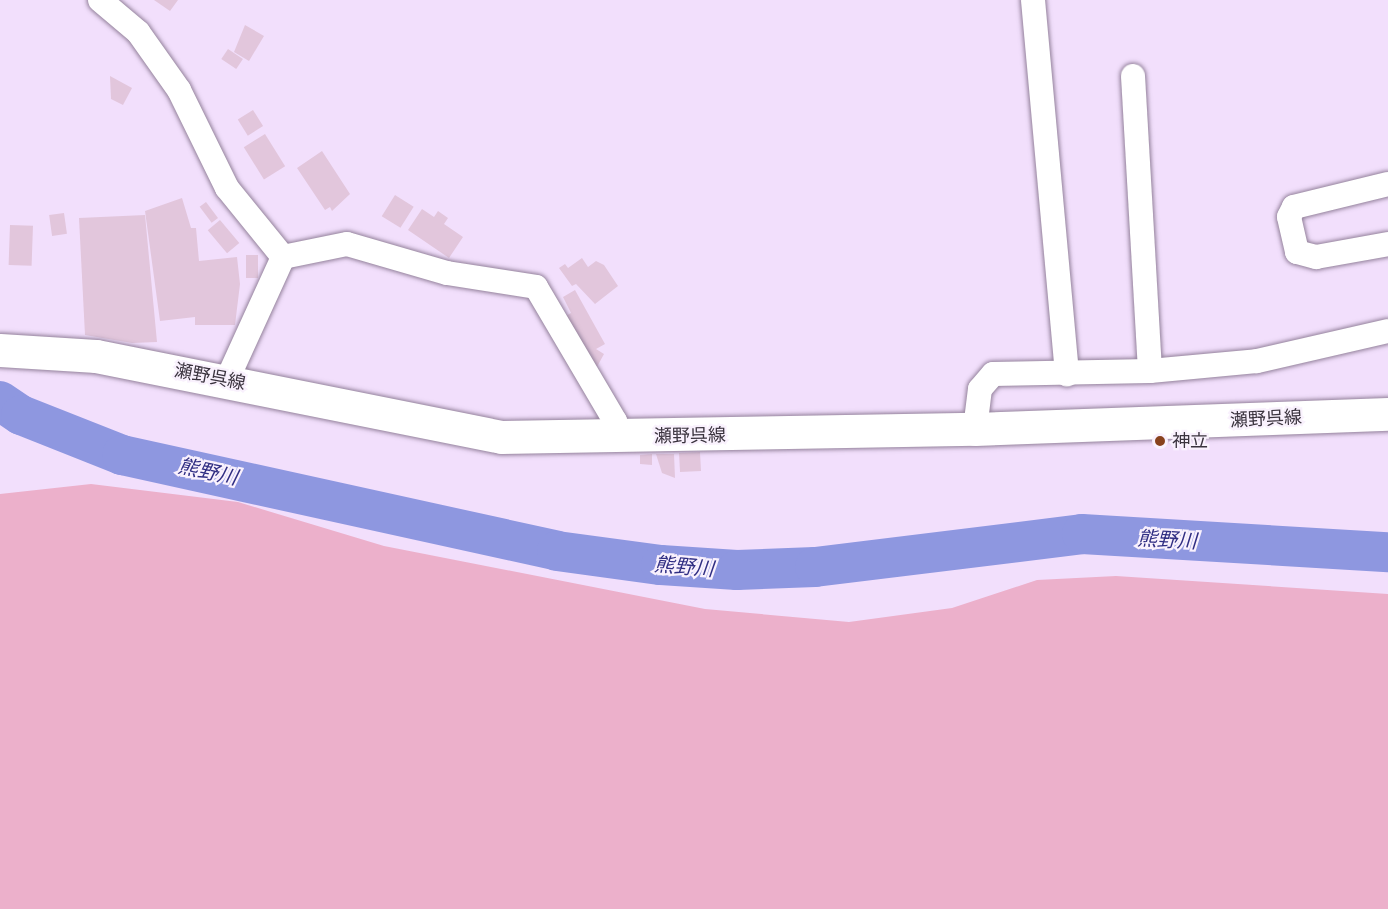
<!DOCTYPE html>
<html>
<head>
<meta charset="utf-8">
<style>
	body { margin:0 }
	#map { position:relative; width:1388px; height:909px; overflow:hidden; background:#f2dffc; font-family:"IBM Plex Sans","Noto Sans JP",sans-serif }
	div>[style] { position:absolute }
	.green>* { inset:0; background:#ecb0cb }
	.river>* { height:40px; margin:-20px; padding:0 20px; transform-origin:20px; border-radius:20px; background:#8e97e0 }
	.building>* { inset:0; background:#e2c6dc; transform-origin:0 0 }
	.roads { filter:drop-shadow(0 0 2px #94829c) drop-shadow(0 0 2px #94829c) }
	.street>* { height:24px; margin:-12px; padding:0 12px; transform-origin:12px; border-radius:12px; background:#fff }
	.secondary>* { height:33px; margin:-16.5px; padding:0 16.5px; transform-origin:16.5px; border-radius:16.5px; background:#fff }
	.dots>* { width:16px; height:16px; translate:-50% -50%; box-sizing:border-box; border:3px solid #f9f1fd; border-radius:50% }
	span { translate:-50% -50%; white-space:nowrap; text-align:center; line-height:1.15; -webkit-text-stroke:4.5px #f9f1fd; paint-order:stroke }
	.street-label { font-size:18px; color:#3a333e }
	.poi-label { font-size:18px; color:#3a333e }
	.left { translate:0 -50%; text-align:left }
	.water-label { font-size:20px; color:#302e83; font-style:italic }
</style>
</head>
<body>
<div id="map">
	<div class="green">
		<i style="clip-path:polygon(91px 484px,238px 502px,384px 546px,705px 609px,849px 622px,952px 608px,1037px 580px,1116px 576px,1388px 594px,1388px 909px,0 909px,0 494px)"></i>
	</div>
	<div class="river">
		<i style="left:0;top:401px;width:25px;rotate:34deg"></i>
		<i style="left:21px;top:415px;width:109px;rotate:21.6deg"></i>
		<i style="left:122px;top:455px;width:445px;rotate:12.4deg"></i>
		<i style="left:557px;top:551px;width:105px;rotate:7.7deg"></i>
		<i style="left:661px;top:565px;width:76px;rotate:3.8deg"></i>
		<i style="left:737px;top:570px;width:78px;rotate:-2.2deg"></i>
		<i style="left:815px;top:567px;width:269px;rotate:-7deg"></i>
		<i style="left:1082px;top:534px;width:307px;rotate:3.4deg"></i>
	</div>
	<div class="building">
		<i style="clip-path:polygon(154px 0,178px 0,170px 11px)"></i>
		<i style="clip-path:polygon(245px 25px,264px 36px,249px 61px,234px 52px)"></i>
		<i style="left:228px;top:49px;width:18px;height:12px;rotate:34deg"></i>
		<i style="clip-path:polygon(110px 76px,132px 88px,123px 105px,111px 99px)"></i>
		<i style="left:253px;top:110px;width:19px;height:18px;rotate:58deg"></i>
		<i style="left:265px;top:134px;width:38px;height:25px;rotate:58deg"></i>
		<i style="clip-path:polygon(322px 151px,350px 194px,332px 211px,330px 207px,325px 210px,297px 168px)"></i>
		<i style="left:395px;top:195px;width:22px;height:25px;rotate:32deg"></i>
		<i style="clip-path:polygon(182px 198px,191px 228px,196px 228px,199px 261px,237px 257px,240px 284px,235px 325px,195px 325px,195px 317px,160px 321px,145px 211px)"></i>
		<i style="left:206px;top:202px;width:20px;height:8px;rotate:53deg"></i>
		<i style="clip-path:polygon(422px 209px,434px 217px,438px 211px,448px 218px,444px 224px,463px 237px,449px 258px,408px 230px)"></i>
		<i style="left:64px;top:213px;width:21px;height:15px;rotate:82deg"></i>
		<i style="clip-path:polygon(145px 215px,157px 342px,132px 343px,85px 335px,79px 218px)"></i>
		<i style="left:220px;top:220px;width:30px;height:16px;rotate:50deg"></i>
		<i style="left:10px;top:225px;width:23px;height:40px;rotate:2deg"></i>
		<i style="left:246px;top:255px;width:12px;height:23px"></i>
		<i style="clip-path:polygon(582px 258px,588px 267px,596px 261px,604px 265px,618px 286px,595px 304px,576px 284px,572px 286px,559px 268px,565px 264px,568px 268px)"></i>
		<i style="clip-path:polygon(575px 290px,605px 344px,596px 349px,604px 354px,592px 376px,560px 319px,571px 313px,563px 297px)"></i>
		<i style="left:700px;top:452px;width:19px;height:21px;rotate:87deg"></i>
		<i style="clip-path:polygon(652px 454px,652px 465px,640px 464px,640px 455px)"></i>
		<i style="clip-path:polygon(656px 454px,674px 454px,675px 478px,662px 473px)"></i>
	</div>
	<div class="roads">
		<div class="street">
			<i style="left:100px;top:0;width:50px;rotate:40.1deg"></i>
			<i style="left:138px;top:32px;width:71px;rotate:54.7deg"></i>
			<i style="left:179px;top:90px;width:109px;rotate:63.9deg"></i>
			<i style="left:227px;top:188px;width:89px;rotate:50.9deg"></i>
			<i style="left:1033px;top:0;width:376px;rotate:84.8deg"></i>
			<i style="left:1133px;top:76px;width:295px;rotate:86.7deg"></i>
			<i style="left:1388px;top:184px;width:97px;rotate:166.3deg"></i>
			<i style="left:1294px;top:207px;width:11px;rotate:117deg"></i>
			<i style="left:1289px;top:217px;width:36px;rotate:77deg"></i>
			<i style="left:1297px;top:252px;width:20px;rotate:15deg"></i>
			<i style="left:1316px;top:257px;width:73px;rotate:-10.2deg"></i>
			<i style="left:227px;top:380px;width:135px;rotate:-65.5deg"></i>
			<i style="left:283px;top:257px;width:65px;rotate:-11.5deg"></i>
			<i style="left:347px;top:244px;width:104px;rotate:16.2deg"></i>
			<i style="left:447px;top:273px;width:90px;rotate:8.9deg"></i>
			<i style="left:536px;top:287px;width:156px;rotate:59.5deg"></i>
			<i style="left:615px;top:421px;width:17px;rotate:93deg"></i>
			<i style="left:975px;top:429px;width:40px;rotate:-82.9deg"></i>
			<i style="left:980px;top:389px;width:20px;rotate:-49deg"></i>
			<i style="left:993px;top:374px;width:157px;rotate:-1.1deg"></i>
			<i style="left:1150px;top:371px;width:107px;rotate:-5.3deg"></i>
			<i style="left:1257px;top:361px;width:134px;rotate:-12.9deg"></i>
		</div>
		<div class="secondary">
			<i style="left:0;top:350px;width:96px;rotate:3.6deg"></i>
			<i style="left:96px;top:356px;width:413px;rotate:11.3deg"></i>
			<i style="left:501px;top:437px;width:474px;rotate:-1deg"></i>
			<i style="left:975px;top:429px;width:413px;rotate:-2.1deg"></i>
		</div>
	</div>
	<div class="dots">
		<i style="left:1160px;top:441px;background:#88421d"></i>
	</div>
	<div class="street-label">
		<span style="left:210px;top:377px;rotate:11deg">瀬野呉線</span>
		<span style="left:1266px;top:419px;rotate:-3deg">瀬野呉線</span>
		<span style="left:690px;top:436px;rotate:-1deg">瀬野呉線</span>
	</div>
	<div class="poi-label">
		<span class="left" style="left:1172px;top:441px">神立</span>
	</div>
	<div class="water-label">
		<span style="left:208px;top:471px;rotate:12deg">熊野川</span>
		<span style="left:1167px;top:539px;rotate:3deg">熊野川</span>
		<span style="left:684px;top:566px;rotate:5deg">熊野川</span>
	</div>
</div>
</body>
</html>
